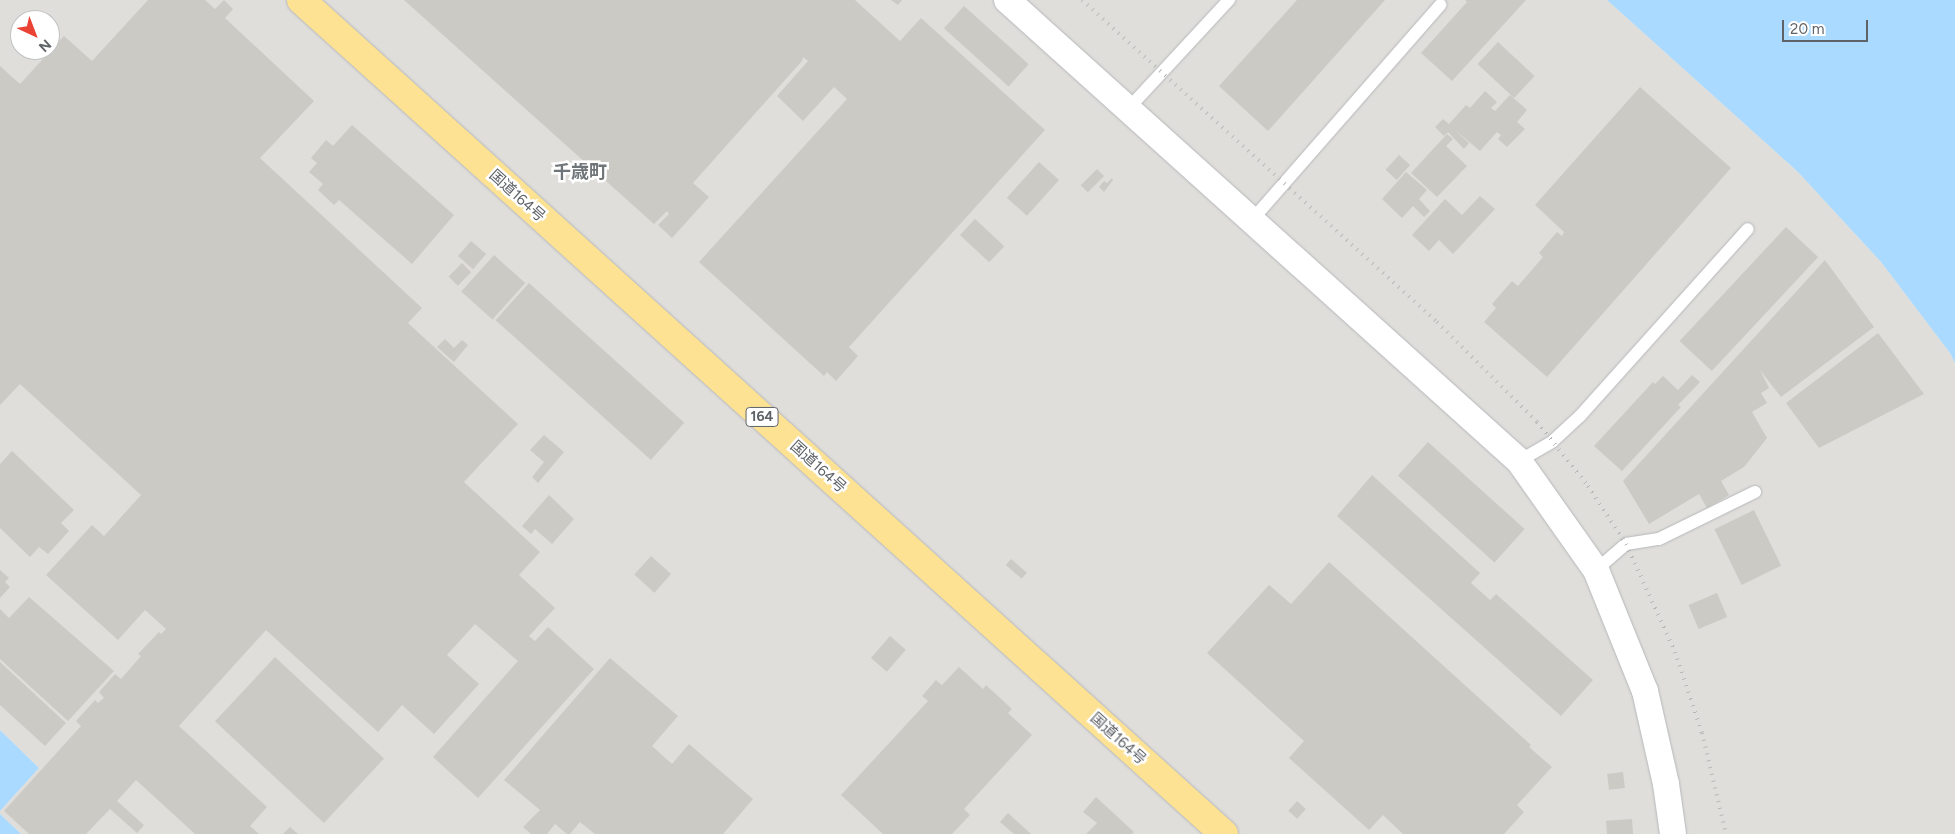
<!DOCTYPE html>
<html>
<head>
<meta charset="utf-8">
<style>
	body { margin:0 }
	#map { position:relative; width:1955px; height:834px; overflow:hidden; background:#f1efe8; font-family:Figtree,"Noto Sans JP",sans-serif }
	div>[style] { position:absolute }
	.industrial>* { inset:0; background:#e0deda }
	.water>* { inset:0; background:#aadaff }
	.building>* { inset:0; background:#cccac5; transform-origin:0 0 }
	.roads { filter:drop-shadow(0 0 1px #b5b8bc) drop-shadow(0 0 1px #b5b8bc) }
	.lane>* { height:12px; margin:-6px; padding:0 6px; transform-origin:6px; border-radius:6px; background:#fff }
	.street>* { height:26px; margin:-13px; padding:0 13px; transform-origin:13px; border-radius:13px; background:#fff }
	.highway>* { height:28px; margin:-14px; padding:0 14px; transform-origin:14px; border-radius:14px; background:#fde293 }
	.rail>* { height:4px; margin-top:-2px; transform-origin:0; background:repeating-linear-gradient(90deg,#b6b7b8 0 1px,transparent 0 7px) }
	span { translate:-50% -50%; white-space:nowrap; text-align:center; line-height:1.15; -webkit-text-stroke:5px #fff; paint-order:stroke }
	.shield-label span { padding:1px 4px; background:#fff; border:1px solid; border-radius:4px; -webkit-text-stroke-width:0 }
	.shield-label { font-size:14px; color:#5f6368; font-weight:700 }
	.street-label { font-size:15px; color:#5f6368 }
	.quarter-label { font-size:18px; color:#70757a; font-weight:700 }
	.north { position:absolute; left:10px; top:10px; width:50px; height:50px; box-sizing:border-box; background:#fff; border:1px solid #bfc1c3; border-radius:50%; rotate:137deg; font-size:14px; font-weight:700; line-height:20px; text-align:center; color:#5f6368 }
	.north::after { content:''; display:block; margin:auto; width:18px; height:22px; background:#ea4335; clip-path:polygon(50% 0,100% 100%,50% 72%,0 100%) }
	.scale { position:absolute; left:1782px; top:20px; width:86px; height:22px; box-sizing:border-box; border:2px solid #5f6368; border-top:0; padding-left:6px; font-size:15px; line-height:18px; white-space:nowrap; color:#5f6368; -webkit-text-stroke:4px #fff; paint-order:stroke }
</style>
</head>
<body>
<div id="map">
	<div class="industrial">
		<i style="clip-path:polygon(evenodd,0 0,1607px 0,1798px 172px,1881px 262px,1950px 353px,1955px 363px,1955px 834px,21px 834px,0 814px,0 811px,39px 768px,0 730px,0 0,20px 20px,50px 20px,50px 50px,20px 50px,20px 20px)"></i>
	</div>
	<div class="water">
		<i style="clip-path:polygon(1607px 0,1955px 0,1955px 363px,1950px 353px,1881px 262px,1798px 172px)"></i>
		<i style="clip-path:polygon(0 730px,39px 768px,0 811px)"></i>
		<i style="clip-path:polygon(0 814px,21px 834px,0 834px)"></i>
	</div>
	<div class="building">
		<i style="clip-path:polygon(148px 0,205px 0,215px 9px,224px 0,233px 9px,225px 18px,314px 101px,260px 158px,422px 308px,408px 323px,518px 424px,464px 482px,540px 552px,519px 575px,555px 608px,529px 636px,535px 641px,548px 627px,594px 669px,478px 798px,433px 757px,518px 661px,475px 624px,447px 655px,479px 684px,434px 734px,402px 705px,378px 732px,266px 630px,179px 726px,267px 807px,250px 826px,259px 834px,195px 834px,136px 780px,117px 801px,144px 825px,137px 833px,110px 809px,86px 834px,29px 834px,4px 811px,81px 726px,76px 721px,95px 700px,98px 703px,104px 698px,99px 692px,115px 674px,121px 679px,141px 656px,138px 654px,159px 632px,161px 634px,166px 629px,145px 610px,118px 640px,46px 575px,92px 525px,104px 536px,141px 495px,20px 384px,0 405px,0 66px,20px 84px,64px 36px,92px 61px)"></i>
		<i style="clip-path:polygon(404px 0,855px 0,900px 41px,921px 18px,1045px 130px,849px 347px,858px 356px,836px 381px,827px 372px,824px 376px,699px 262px,847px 99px,834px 87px,803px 121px,777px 96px,808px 61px,803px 57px,802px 61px,693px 183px,709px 197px,672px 238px,658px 225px,669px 214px,667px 211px,654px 224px)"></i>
		<i style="clip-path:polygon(891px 0,902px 0,898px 5px)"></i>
		<i style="clip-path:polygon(1297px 0,1385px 0,1268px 131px,1219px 86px)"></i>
		<i style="clip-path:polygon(1465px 0,1526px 0,1452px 81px,1421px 53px,1467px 2px)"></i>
		<i style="left:964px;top:6px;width:87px;height:30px;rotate:42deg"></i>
		<i style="left:1498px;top:42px;width:50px;height:30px;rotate:43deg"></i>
		<i style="clip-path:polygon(1640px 87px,1731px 168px,1547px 377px,1484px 322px,1496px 308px,1492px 304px,1512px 281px,1518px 286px,1543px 257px,1539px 253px,1557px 232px,1562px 236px,1564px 232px,1535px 205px)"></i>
		<i style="clip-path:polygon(1485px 91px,1497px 102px,1491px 108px,1495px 111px,1510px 95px,1527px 110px,1517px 122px,1525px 129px,1507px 147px,1498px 139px,1501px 135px,1497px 132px,1480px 151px,1454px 129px,1469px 143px,1464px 149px,1448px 132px,1444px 136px,1435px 127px,1443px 119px,1449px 124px,1466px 105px,1470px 108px)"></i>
		<i style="clip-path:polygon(352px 125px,454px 215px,412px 264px,339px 200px,334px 205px,318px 190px,323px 184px,309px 172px,317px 163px,311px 158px,326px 140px,333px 146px)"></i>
		<i style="clip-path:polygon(1447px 134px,1453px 139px,1446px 146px,1467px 166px,1437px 197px,1411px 173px)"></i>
		<i style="left:1399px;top:155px;width:15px;height:20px;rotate:42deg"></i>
		<i style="left:1039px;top:162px;width:27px;height:48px;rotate:42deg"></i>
		<i style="left:1097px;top:169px;width:10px;height:23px;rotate:45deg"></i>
		<i style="clip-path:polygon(1406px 172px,1427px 190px,1419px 199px,1430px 211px,1424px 217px,1413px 206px,1402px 218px,1382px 199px)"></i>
		<i style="clip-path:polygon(1112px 178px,1113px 180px,1104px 192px,1099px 187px,1104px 181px,1107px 183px)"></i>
		<i style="clip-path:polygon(1480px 196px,1495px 209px,1453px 254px,1439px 240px,1429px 251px,1412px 235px,1445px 199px,1462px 215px)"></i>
		<i style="left:975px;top:219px;width:40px;height:22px;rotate:43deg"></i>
		<i style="left:1786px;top:227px;width:44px;height:156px;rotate:43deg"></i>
		<i style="left:471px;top:241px;width:20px;height:20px;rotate:41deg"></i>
		<i style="left:494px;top:255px;width:42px;height:49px;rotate:42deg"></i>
		<i style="clip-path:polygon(1825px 260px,1874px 327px,1781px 397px,1760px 370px,1769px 388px,1761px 393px,1767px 403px,1752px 412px,1767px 438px,1744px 467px,1721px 481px,1729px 495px,1707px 508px,1699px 494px,1649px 524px,1623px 481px)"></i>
		<i style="left:462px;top:263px;width:13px;height:19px;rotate:45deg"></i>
		<i style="left:529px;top:283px;width:209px;height:50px;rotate:42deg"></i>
		<i style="clip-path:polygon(1878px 333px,1924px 394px,1819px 448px,1786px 403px)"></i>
		<i style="clip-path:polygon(445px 339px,454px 348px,462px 340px,468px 345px,454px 362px,437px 347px)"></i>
		<i style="clip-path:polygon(1692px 375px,1700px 382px,1678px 405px,1681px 407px,1622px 471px,1594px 446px,1653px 382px,1655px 384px,1663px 376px,1678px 390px)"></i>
		<i style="clip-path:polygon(544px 435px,564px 452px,538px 483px,532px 477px,544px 462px,530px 450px)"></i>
		<i style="left:1428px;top:442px;width:130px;height:45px;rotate:42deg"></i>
		<i style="clip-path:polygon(12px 451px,74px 510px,61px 523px,69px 531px,48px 554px,39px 547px,30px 557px,0 528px,0 464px)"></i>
		<i style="clip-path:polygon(1372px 475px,1480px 573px,1471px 583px,1490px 600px,1496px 594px,1593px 680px,1561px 716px,1337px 516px)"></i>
		<i style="clip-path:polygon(549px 495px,574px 519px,552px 544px,535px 529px,531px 534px,522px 526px)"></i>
		<i style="left:1754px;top:510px;width:62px;height:44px;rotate:64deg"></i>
		<i style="left:651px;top:556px;width:27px;height:25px;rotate:42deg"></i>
		<i style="left:1011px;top:559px;width:21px;height:8px;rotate:41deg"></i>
		<i style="clip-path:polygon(1329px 562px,1531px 745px,1529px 747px,1552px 767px,1517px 805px,1524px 812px,1504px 834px,1403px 834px,1383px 815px,1369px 830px,1289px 758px,1304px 741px,1207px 653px,1269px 585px,1291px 604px)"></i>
		<i style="clip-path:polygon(0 570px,9px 578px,5px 582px,10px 587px,0 598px)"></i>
		<i style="left:1717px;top:593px;width:26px;height:31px;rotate:67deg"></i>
		<i style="clip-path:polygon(29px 597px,114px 671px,68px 721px,0 659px,0 609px,9px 618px)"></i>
		<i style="left:890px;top:636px;width:21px;height:29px;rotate:41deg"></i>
		<i style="left:275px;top:657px;width:149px;height:88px;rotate:43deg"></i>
		<i style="clip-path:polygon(610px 658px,678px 716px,652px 746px,672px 764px,689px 744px,753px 799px,723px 834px,595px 834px,580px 822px,570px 834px,567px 834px,555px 824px,547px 834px,531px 834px,523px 827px,540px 810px,504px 780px)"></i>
		<i style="clip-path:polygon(0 662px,66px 723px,45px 746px,0 705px)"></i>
		<i style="clip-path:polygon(959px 667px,983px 689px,986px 685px,1012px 709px,1008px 713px,1032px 735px,964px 809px,970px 815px,952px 834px,883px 834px,841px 795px,928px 701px,922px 696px,936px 680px,942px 685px)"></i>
		<i style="left:1623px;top:772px;width:16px;height:16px;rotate:83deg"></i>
		<i style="clip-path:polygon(1096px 797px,1134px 832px,1132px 834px,1086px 834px,1097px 823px,1083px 812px)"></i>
		<i style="left:1297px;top:801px;width:12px;height:13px;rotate:42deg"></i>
		<i style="clip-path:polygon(1008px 813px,1031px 834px,1014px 834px,1000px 822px)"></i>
		<i style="left:1632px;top:819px;width:15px;height:26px;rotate:86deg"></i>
		<i style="clip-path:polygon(290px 827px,298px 834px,283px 834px)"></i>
	</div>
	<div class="roads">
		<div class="lane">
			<i style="left:1128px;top:109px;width:149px;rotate:-47.2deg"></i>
			<i style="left:1252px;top:220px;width:286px;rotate:-48.8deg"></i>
			<i style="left:1519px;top:461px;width:39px;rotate:-30deg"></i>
			<i style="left:1553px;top:441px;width:37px;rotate:-43deg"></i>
			<i style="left:1580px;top:416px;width:251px;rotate:-48.1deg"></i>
			<i style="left:1596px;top:570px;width:40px;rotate:-41deg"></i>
			<i style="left:1626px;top:544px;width:33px;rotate:-9deg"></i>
			<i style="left:1659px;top:539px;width:107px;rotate:-26.1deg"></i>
		</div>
		<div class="street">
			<i style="left:1007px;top:0;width:689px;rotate:42deg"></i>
			<i style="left:1519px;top:461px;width:133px;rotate:54.8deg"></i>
			<i style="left:1596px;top:570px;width:131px;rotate:68deg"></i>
			<i style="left:1645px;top:691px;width:95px;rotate:77.3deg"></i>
			<i style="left:1666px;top:784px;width:50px;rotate:82deg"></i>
		</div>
		<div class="highway">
			<i style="left:301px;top:0;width:1244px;rotate:42.1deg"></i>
		</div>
	</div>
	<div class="rail">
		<i style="left:1082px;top:0;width:479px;rotate:42.2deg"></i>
		<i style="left:1437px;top:322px;width:141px;rotate:45deg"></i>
		<i style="left:1537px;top:422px;width:82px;rotate:51.4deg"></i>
		<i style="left:1588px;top:486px;width:69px;rotate:56.8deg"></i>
		<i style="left:1626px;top:544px;width:119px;rotate:65.6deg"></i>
		<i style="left:1675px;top:652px;width:85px;rotate:71.6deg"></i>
		<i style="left:1702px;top:733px;width:104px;rotate:76.6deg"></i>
	</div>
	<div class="shield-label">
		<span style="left:762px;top:417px">164</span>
	</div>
	<div class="street-label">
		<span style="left:517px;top:196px;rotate:42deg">国道164号</span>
		<span style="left:818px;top:467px;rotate:42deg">国道164号</span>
		<span style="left:1118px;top:739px;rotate:42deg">国道164号</span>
	</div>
	<div class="quarter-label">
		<span style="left:580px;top:172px">千歳町</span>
	</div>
	<div class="north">N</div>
	<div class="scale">20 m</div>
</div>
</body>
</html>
